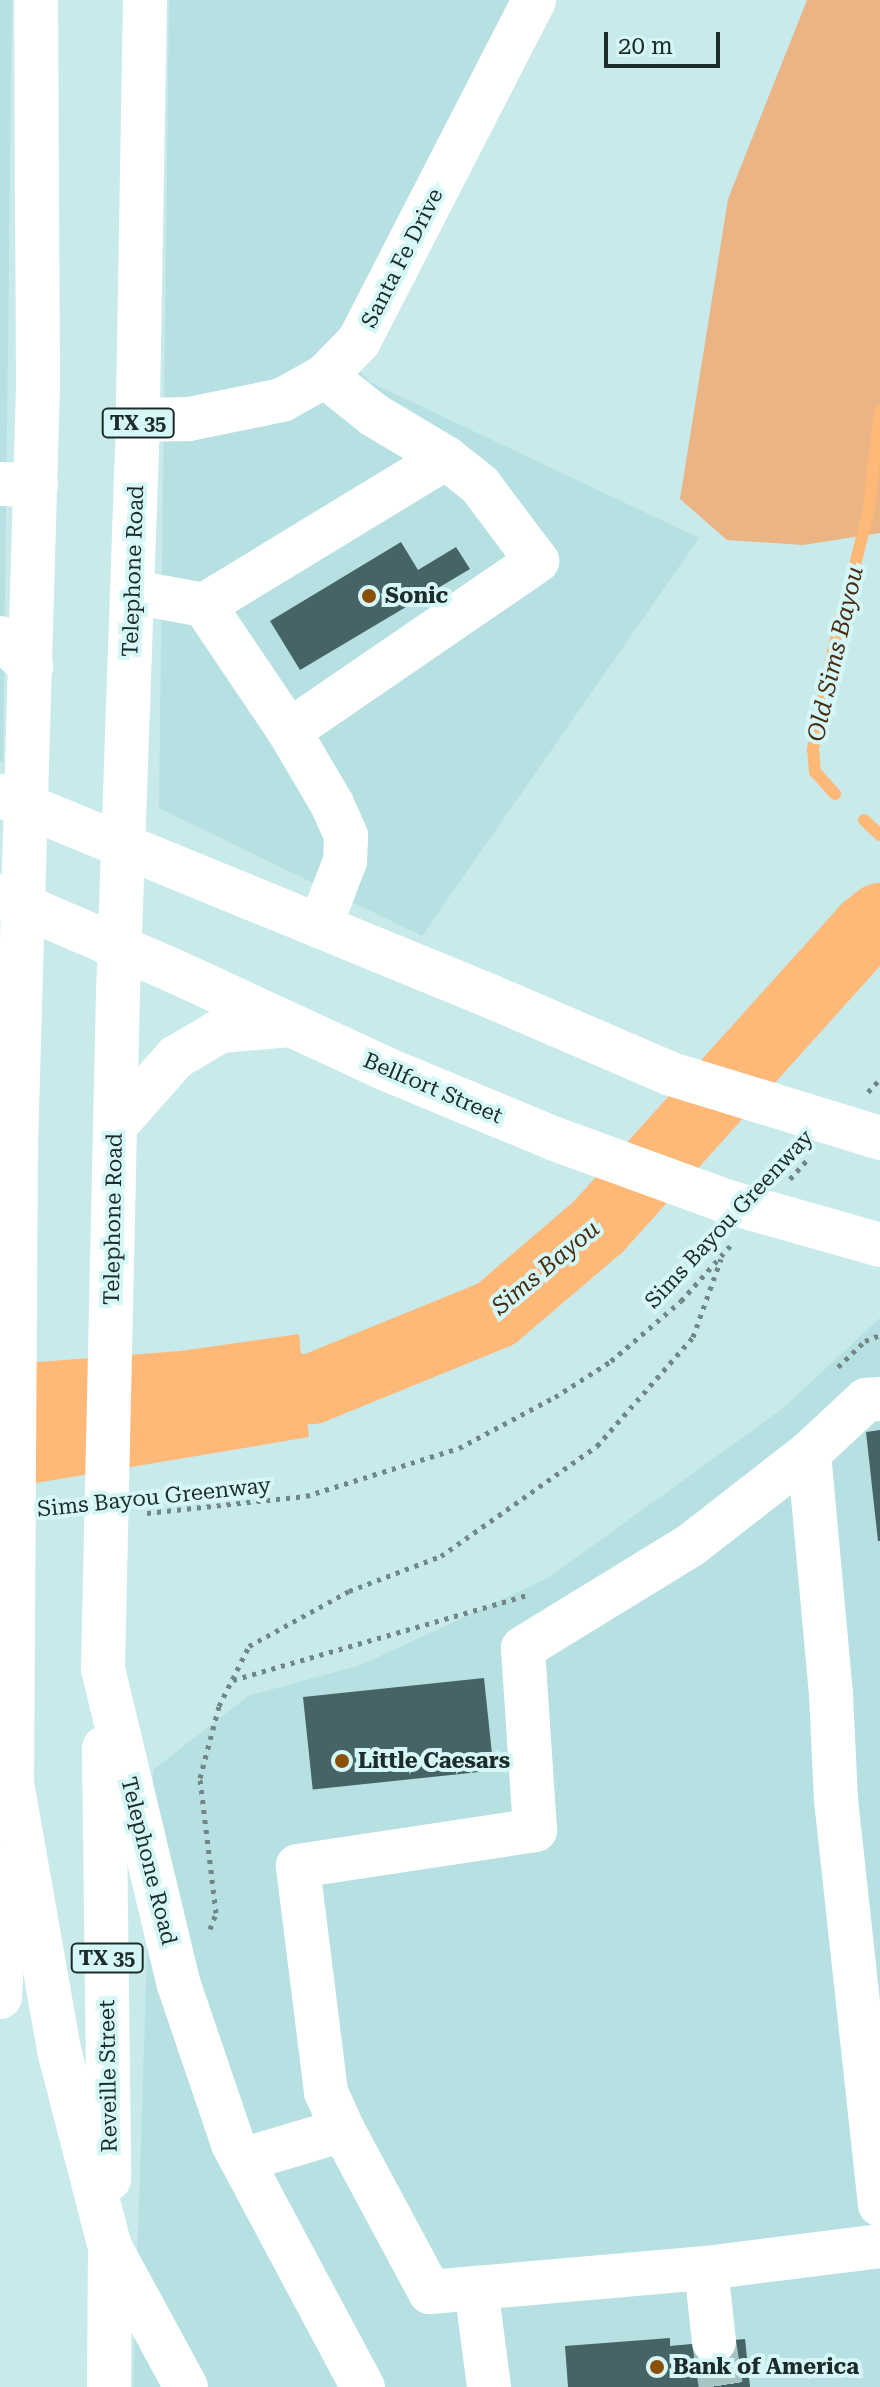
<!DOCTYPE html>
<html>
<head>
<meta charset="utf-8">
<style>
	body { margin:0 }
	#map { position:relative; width:880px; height:2387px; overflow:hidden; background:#c9eaeb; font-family:"Roboto Serif",serif }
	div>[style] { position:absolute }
	.built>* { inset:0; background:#b6e0e1 }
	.green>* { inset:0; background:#eab485 }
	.water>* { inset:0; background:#feb878 }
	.stream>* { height:12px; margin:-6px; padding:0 6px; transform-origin:6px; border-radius:6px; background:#feb878 }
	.river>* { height:70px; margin:-35px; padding:0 35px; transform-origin:35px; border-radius:35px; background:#feb878 }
	.building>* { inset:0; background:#466465; transform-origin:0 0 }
	.minor-tunnel>* { height:44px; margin-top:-22px; transform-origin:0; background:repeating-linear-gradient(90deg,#a7c4c5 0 44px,transparent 0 66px) }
	.path>* { height:5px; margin-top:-2.5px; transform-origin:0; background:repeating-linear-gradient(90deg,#708687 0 4px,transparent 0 10px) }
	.minor>* { height:44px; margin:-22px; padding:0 22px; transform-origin:22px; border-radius:22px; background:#fff }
	.major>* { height:44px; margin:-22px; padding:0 22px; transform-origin:22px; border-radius:22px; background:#fff }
	.dots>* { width:22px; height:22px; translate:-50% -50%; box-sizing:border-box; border:4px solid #d6f7f8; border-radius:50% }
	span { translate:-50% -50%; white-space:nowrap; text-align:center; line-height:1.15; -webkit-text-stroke:8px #d6f7f8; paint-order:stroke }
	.shield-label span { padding:2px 6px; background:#d6f7f8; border:2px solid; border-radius:6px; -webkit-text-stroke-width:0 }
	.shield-label { font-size:20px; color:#1e2b2b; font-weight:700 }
	.street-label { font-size:22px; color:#1e2b2b }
	.poi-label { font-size:22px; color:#1e2b2b; font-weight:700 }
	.left { translate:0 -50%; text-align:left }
	.water-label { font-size:24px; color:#492d11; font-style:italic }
	.scale { position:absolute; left:604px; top:32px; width:116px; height:36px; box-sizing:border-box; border:4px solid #1e2b2b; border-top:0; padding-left:10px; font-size:24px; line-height:28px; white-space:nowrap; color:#1e2b2b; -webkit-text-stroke:6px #d6f7f8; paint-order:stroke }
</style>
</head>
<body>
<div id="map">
	<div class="built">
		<i style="clip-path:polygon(0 0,12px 0,3px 763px,0 762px)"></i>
		<i style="clip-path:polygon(169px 0,532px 0,345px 356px,370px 382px,699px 538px,422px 936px,159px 808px)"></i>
		<i style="clip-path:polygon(880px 1318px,880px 2387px,133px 2387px,153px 1770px,248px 1696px,361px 1665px,548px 1578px,782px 1409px)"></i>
	</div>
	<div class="green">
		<i style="clip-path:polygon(807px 0,880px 0,880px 533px,803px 545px,727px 540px,680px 499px,728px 199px)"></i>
	</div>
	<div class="water">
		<i style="clip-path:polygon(299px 1334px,309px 1437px,0 1489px,0 1365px,180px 1351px)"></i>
	</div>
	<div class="stream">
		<i style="left:835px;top:794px;width:30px;rotate:-132deg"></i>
		<i style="left:815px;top:772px;width:23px;rotate:-95deg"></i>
		<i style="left:813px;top:749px;width:104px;rotate:-78.4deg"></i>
		<i style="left:834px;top:647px;width:137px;rotate:-75.7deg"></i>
		<i style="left:868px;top:514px;width:103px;rotate:-83.3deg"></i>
		<i style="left:864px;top:820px;width:22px;rotate:43deg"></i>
	</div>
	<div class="river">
		<i style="left:210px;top:1390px;width:102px;rotate:-0.6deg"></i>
		<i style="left:312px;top:1389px;width:199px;rotate:-22.2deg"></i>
		<i style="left:496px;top:1314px;width:134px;rotate:-40.5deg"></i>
		<i style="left:598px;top:1227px;width:401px;rotate:-48deg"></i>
		<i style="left:866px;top:929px;width:18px;rotate:-38deg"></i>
	</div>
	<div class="building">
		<i style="clip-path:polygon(401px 542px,418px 570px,456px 547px,470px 569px,300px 670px,270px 621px)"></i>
		<i style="clip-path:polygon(880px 1430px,880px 1541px,878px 1541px,866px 1432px)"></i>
		<i style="left:484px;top:1678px;width:93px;height:182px;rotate:84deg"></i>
		<i style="clip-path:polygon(670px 2338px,670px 2346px,745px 2339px,750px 2387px,568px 2387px,565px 2346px)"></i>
	</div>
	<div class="minor-tunnel">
		<i style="left:714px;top:2342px;width:46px;rotate:81.2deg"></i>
	</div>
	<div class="path">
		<i style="left:868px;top:1092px;width:18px;rotate:-47deg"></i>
		<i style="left:790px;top:1179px;width:27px;rotate:-48deg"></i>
		<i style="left:838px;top:1367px;width:37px;rotate:-44deg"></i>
		<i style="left:865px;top:1341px;width:16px;rotate:-22deg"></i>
		<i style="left:147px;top:1513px;width:160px;rotate:-6.1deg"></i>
		<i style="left:306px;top:1496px;width:160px;rotate:-17.4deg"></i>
		<i style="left:459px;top:1448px;width:109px;rotate:-28deg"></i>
		<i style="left:555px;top:1397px;width:67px;rotate:-32.7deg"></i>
		<i style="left:611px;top:1361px;width:92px;rotate:-40.6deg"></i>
		<i style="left:681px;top:1301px;width:74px;rotate:-48.3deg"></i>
		<i style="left:233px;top:1680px;width:306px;rotate:-16.1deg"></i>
		<i style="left:210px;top:1929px;width:17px;rotate:-69deg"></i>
		<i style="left:216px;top:1913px;width:136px;rotate:-96.8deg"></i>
		<i style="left:200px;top:1778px;width:74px;rotate:-75.2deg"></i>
		<i style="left:219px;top:1706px;width:67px;rotate:-63.4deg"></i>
		<i style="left:249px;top:1646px;width:114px;rotate:-28.8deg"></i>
		<i style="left:349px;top:1591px;width:98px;rotate:-20.8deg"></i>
		<i style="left:441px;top:1556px;width:191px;rotate:-35.2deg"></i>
		<i style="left:597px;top:1446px;width:145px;rotate:-48.6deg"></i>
		<i style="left:693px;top:1337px;width:83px;rotate:-70.3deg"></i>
	</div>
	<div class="minor">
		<i style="left:138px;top:420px;width:51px;rotate:-1.1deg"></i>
		<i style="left:189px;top:419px;width:95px;rotate:-11.5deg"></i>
		<i style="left:282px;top:400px;width:49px;rotate:-29.2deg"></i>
		<i style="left:325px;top:376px;width:49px;rotate:-45.8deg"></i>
		<i style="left:359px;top:341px;width:383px;rotate:-62.8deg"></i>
		<i style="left:0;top:484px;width:36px;rotate:2deg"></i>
		<i style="left:133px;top:592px;width:72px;rotate:10.4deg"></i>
		<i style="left:204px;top:605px;width:152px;rotate:56deg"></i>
		<i style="left:289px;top:731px;width:85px;rotate:59.5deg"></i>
		<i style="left:332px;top:804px;width:35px;rotate:66deg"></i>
		<i style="left:346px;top:836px;width:25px;rotate:92deg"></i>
		<i style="left:345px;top:861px;width:70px;rotate:111deg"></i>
		<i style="left:204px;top:605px;width:283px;rotate:-31.3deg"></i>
		<i style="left:0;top:638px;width:42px;rotate:42.1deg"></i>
		<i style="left:289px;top:731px;width:301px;rotate:-34.4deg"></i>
		<i style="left:537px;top:561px;width:95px;rotate:-126.9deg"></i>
		<i style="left:480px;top:485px;width:43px;rotate:-141.5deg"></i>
		<i style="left:446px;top:458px;width:84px;rotate:-149.2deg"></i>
		<i style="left:374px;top:415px;width:63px;rotate:-141.5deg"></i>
		<i style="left:809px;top:1453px;width:242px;rotate:84.8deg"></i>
		<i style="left:831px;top:1694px;width:106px;rotate:87.3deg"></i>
		<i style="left:836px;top:1800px;width:407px;rotate:83.8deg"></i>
		<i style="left:343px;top:2130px;width:42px;rotate:-114.1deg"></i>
		<i style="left:326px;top:2092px;width:228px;rotate:-97.1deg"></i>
		<i style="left:298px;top:1866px;width:240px;rotate:-8.6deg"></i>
		<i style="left:535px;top:1830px;width:182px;rotate:-93.8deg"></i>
		<i style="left:523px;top:1648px;width:197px;rotate:-31.5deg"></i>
		<i style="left:691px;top:1545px;width:150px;rotate:-37.9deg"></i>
		<i style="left:809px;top:1453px;width:78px;rotate:-42.9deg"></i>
		<i style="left:866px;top:1400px;width:14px;rotate:-4deg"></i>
		<i style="left:242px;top:2160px;width:105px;rotate:-16.5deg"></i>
		<i style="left:343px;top:2130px;width:184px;rotate:61.8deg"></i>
		<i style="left:430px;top:2292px;width:46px;rotate:-5deg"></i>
		<i style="left:476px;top:2288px;width:100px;rotate:82.5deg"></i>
		<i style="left:706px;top:2268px;width:74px;rotate:83.8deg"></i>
		<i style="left:476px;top:2288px;width:231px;rotate:-5deg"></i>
		<i style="left:706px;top:2268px;width:175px;rotate:-7.2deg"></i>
	</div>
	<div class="major">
		<i style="left:36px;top:0;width:386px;rotate:89.7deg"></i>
		<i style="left:38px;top:386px;width:760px;rotate:91.66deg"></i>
		<i style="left:16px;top:1146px;width:637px;rotate:90.36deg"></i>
		<i style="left:12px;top:1783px;width:275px;rotate:80deg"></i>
		<i style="left:60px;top:2054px;width:199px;rotate:75.5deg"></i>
		<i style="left:110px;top:2247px;width:159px;rotate:61.5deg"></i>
		<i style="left:145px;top:0;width:420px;rotate:91deg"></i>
		<i style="left:138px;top:420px;width:572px;rotate:92deg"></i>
		<i style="left:118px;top:992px;width:677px;rotate:91.27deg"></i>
		<i style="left:103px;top:1669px;width:325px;rotate:76.5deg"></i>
		<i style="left:179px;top:1985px;width:168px;rotate:71.2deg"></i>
		<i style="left:233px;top:2144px;width:276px;rotate:61.9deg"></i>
		<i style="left:2px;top:796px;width:527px;rotate:22.29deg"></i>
		<i style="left:490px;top:996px;width:197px;rotate:23.3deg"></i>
		<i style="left:671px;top:1074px;width:219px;rotate:17deg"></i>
		<i style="left:0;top:896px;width:187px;rotate:23.3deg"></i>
		<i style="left:172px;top:970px;width:236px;rotate:24.8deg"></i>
		<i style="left:386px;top:1069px;width:183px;rotate:22.5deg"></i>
		<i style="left:555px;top:1139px;width:181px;rotate:20deg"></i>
		<i style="left:725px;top:1201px;width:161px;rotate:15.8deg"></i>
		<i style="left:115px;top:1126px;width:92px;rotate:-48.5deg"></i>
		<i style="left:176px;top:1057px;width:22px;rotate:-30deg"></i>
		<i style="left:195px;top:1046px;width:29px;rotate:-31deg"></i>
		<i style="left:220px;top:1031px;width:70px;rotate:-4.9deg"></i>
		<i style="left:104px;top:1748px;width:431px;rotate:89.3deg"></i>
		<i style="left:0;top:1997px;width:132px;rotate:-87deg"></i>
		<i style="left:109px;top:2387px;width:135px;rotate:-89.6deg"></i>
	</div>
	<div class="dots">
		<i style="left:369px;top:596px;background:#8a500a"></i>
		<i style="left:342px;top:1761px;background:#8a500a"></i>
		<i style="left:657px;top:2367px;background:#8a500a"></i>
	</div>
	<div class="shield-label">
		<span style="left:138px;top:423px">TX 35</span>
		<span style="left:107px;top:1958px">TX 35</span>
	</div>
	<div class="street-label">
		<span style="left:402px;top:258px;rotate:-63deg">Santa Fe Drive</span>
		<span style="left:133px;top:571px;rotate:-88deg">Telephone Road</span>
		<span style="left:433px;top:1088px;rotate:23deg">Bellfort Street</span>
		<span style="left:113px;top:1219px;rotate:-89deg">Telephone Road</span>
		<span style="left:729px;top:1219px;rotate:-47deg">Sims Bayou Greenway</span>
		<span style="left:154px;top:1497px;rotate:-6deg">Sims Bayou Greenway</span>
		<span style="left:149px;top:1861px;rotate:76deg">Telephone Road</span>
		<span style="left:108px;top:2076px;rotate:-91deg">Reveille Street</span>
	</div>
	<div class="poi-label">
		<span class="left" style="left:385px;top:596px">Sonic</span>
		<span class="left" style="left:358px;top:1761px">Little Caesars</span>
		<span class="left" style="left:673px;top:2367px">Bank of America</span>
	</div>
	<div class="water-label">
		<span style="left:836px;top:654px;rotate:-77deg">Old Sims Bayou</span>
		<span style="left:546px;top:1268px;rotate:-40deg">Sims Bayou</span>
	</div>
	<div class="scale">20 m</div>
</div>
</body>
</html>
